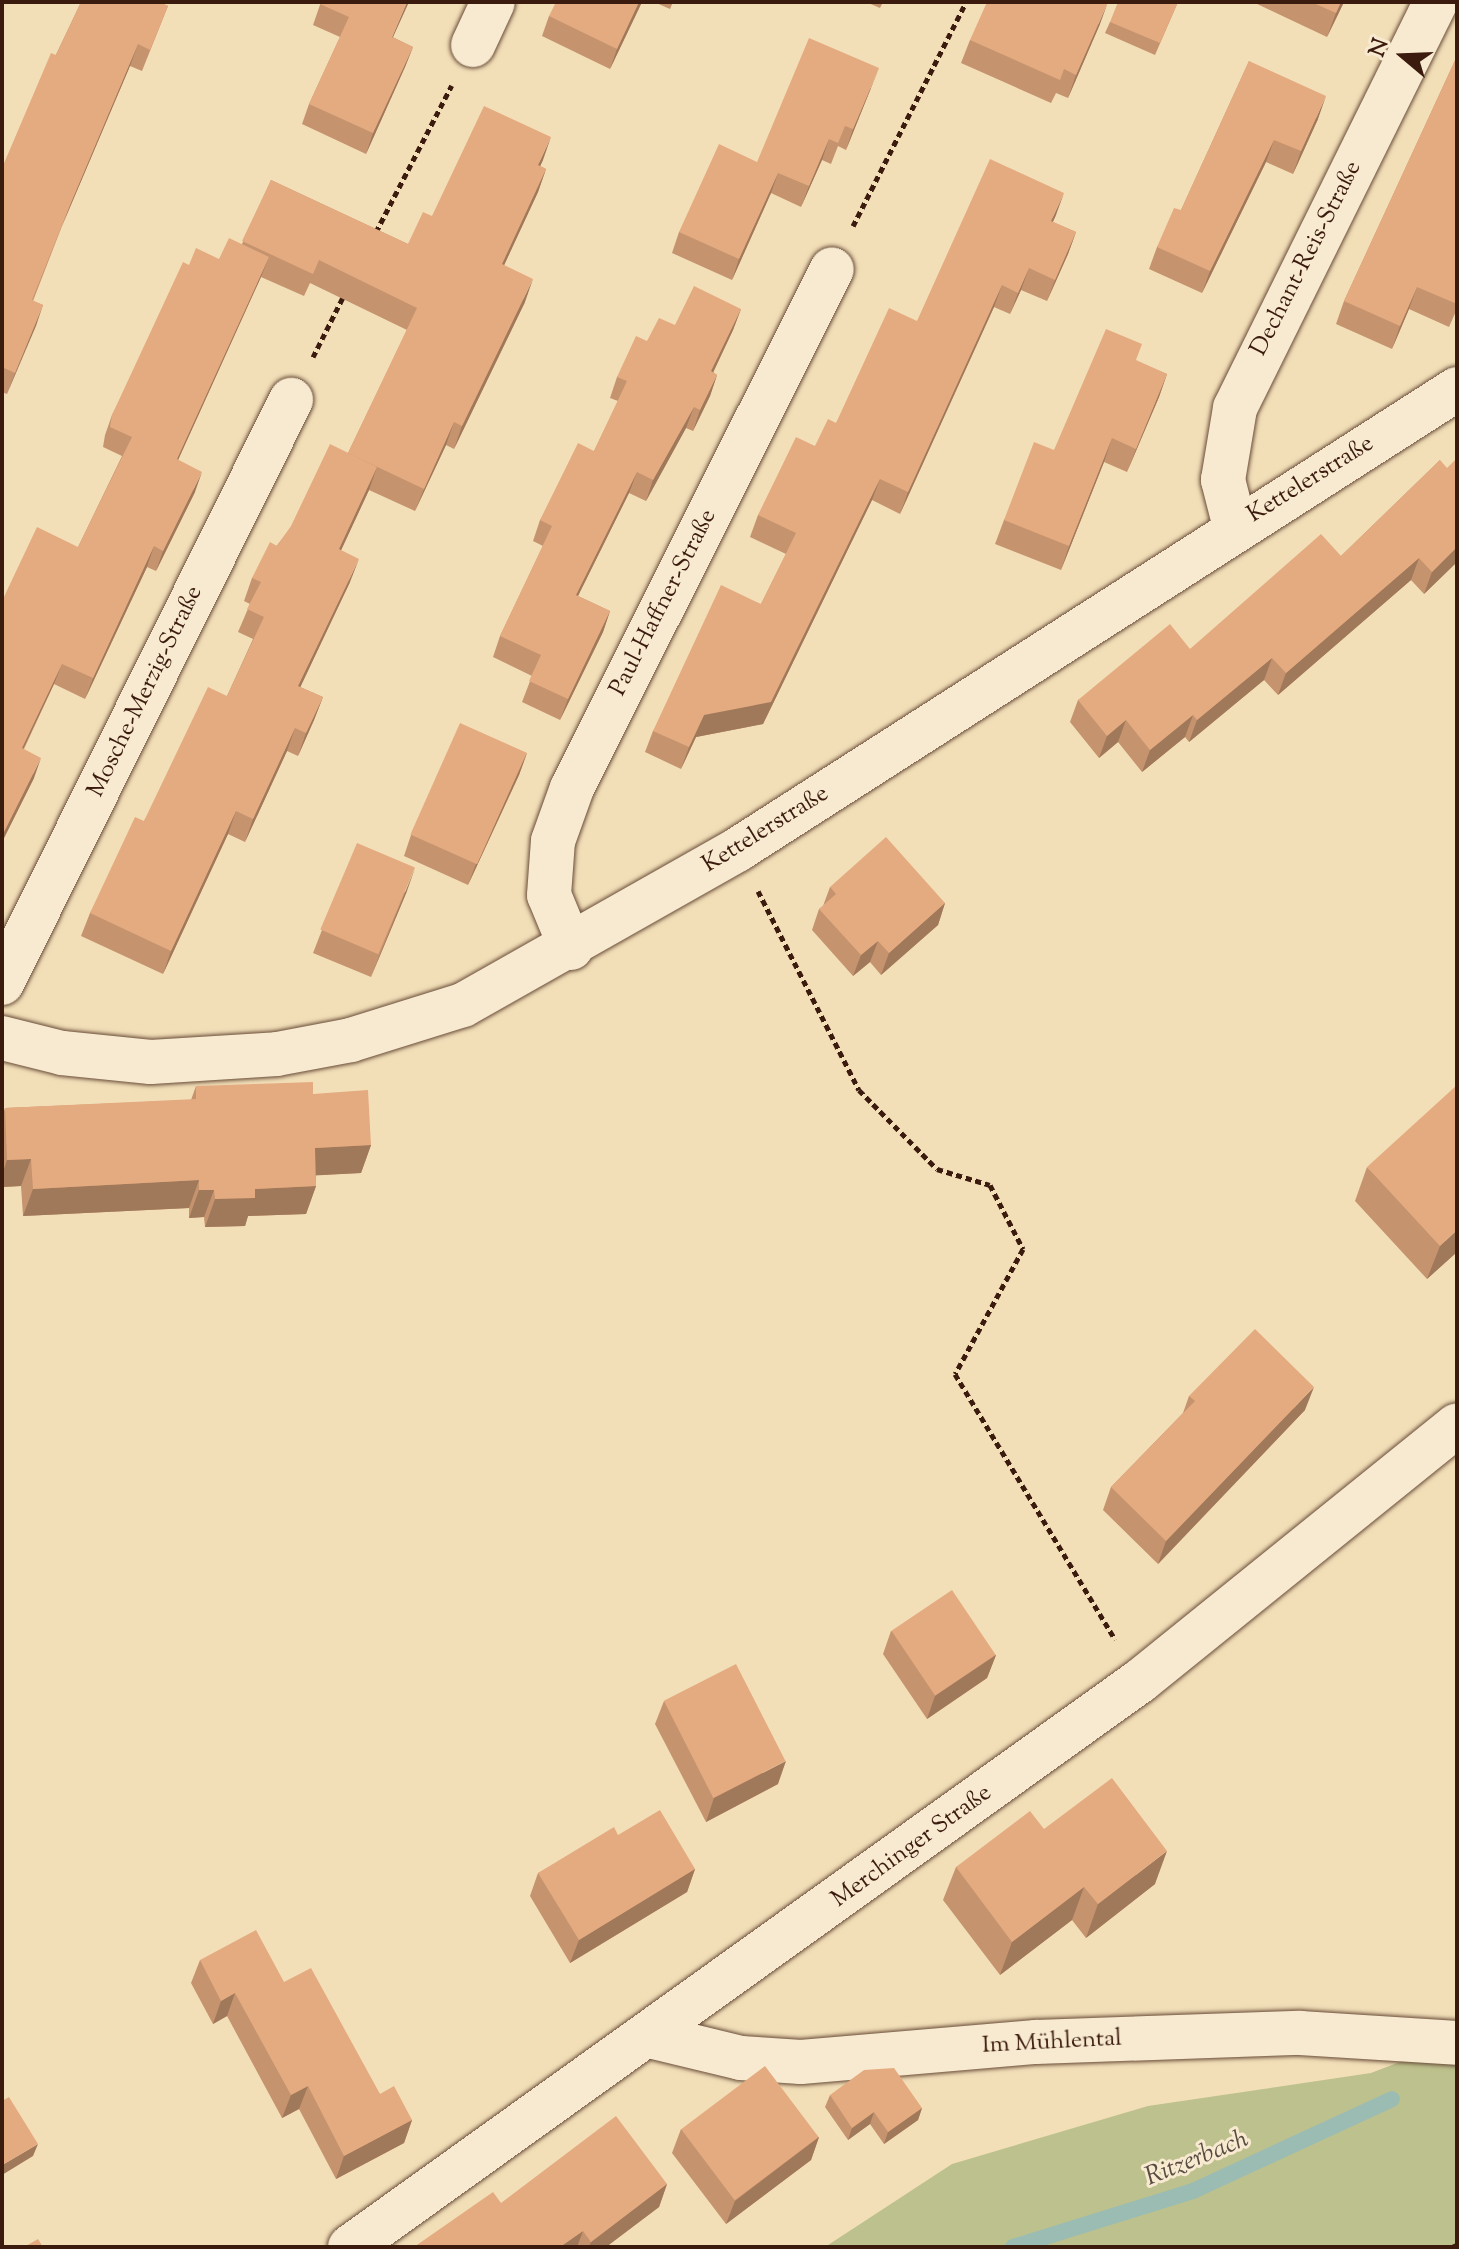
<!DOCTYPE html>
<html>
<head>
<meta charset="utf-8">
<style>
	body { margin:0 }
	#map { position:relative; width:1459px; height:2249px; overflow:hidden; background:#f2dfb8; font-family:"Sorts Mill Goudy",serif }
	div>[style] { position:absolute }
	.green>* { inset:0; background:#bdc18d }
	.stream>* { height:16px; margin:-8px; padding:0 8px; transform-origin:8px; border-radius:8px; background:#9bbcb3 }
	.path>* { height:5px; margin-top:-2.5px; transform-origin:0; background:repeating-linear-gradient(90deg,#3b1b0e 0 6px,transparent 0 10px) }
	.roads { filter:drop-shadow(0 0 2px #694c38) drop-shadow(0 0 2px #694c38) }
	.street>* { height:44px; margin:-22px; padding:0 22px; transform-origin:22px; border-radius:22px; background:#f7ead1 }
	.secondary>* { height:44px; margin:-22px; padding:0 22px; transform-origin:22px; border-radius:22px; background:#f7ead1 }
	.wall>* { inset:0; background:#c5936e }
	.shaded-wall>* { inset:0; background:#a0785a }
	.building>* { inset:0; background:#e5ab80; transform-origin:0 0 }
	span { translate:-50% -50%; white-space:nowrap; text-align:center; line-height:1.15; -webkit-text-stroke:6px #f7ead1; paint-order:stroke }
	.street-label { font-size:24px; color:#3b1b0e }
	.water-label { font-size:26px; color:#584b40; font-style:italic }
	.frame { position:absolute; inset:0; border:4px solid #3b1b0e; pointer-events:none }
	.north { position:absolute; left:1363px; top:16px; width:80px; height:80px; -webkit-text-stroke:6px #f7ead1; paint-order:stroke; rotate:289deg; font-size:22px; font-weight:700; line-height:32px; text-align:center; color:#3b1b0e }
	.north::after { content:''; display:block; margin:auto; width:28px; height:36px; background:#3b1b0e; clip-path:polygon(50% 0,100% 100%,50% 72%,0 100%) }
</style>
</head>
<body>
<div id="map">
	<div class="green">
		<i style="clip-path:polygon(1457px 2040px,1457px 2247px,825px 2247px,952px 2164px,1148px 2106px,1371px 2073px)"></i>
	</div>
	<div class="stream">
		<i style="left:1013px;top:2247px;width:189px;rotate:-17.3deg"></i>
		<i style="left:1193px;top:2191px;width:219px;rotate:-24.8deg"></i>
	</div>
	<div class="path">
		<i style="left:853px;top:226px;width:251px;rotate:-63.2deg"></i>
		<i style="left:376px;top:232px;width:165px;rotate:-62.7deg"></i>
		<i style="left:313px;top:357px;width:69px;rotate:-63.4deg"></i>
		<i style="left:758px;top:891px;width:223px;rotate:63.1deg"></i>
		<i style="left:859px;top:1090px;width:111px;rotate:45.4deg"></i>
		<i style="left:937px;top:1169px;width:55px;rotate:16.8deg"></i>
		<i style="left:990px;top:1185px;width:72px;rotate:62.7deg"></i>
		<i style="left:1023px;top:1249px;width:142px;rotate:118.5deg"></i>
		<i style="left:955px;top:1374px;width:310px;rotate:58.9deg"></i>
		<i style="left:1452px;top:2247px;width:5px;rotate:-22deg"></i>
	</div>
	<div class="roads">
		<div class="street">
			<i style="left:473px;top:45px;width:47px;rotate:-65.1deg"></i>
			<i style="left:1235px;top:527px;width:49px;rotate:-104.3deg"></i>
			<i style="left:1223px;top:480px;width:73px;rotate:-80.5deg"></i>
			<i style="left:1235px;top:408px;width:453px;rotate:-63.7deg"></i>
			<i style="left:571px;top:948px;width:57px;rotate:-112.5deg"></i>
			<i style="left:549px;top:895px;width:54px;rotate:-85.8deg"></i>
			<i style="left:553px;top:841px;width:56px;rotate:-70.3deg"></i>
			<i style="left:572px;top:788px;width:580px;rotate:-63.39deg"></i>
			<i style="left:2px;top:983px;width:651px;rotate:-63.63deg"></i>
			<i style="left:2px;top:1038px;width:62px;rotate:14deg"></i>
			<i style="left:62px;top:1053px;width:89px;rotate:5.8deg"></i>
			<i style="left:151px;top:1062px;width:126px;rotate:-3.6deg"></i>
			<i style="left:277px;top:1054px;width:75px;rotate:-10.7deg"></i>
			<i style="left:351px;top:1040px;width:117px;rotate:-17.4deg"></i>
			<i style="left:463px;top:1005px;width:315px;rotate:-29.5deg"></i>
			<i style="left:737px;top:850px;width:855px;rotate:-32.63deg"></i>
			<i style="left:650px;top:2036px;width:94px;rotate:13.6deg"></i>
			<i style="left:741px;top:2058px;width:60px;rotate:3.8deg"></i>
			<i style="left:801px;top:2062px;width:236px;rotate:-4.9deg"></i>
			<i style="left:1036px;top:2042px;width:264px;rotate:-2deg"></i>
			<i style="left:1300px;top:2033px;width:157px;rotate:3.6deg"></i>
		</div>
		<div class="secondary">
			<i style="left:350px;top:2247px;width:972px;rotate:-35.62deg"></i>
			<i style="left:1140px;top:1681px;width:407px;rotate:-38.9deg"></i>
		</div>
	</div>
	<div class="wall">
		<i style="clip-path:polygon(81px 2px,162px 2px,161px 3px,168px 6px,142px 71px,130px 66px,62px 226px,33px 301px,43px 305px,7px 394px,2px 392px,2px 168px)"></i>
		<i style="clip-path:polygon(321px 2px,413px 47px,405px 67px,366px 154px,302px 124px,309px 104px,340px 37px,313px 25px)"></i>
		<i style="clip-path:polygon(642px 2px,610px 69px,542px 36px,549px 16px)"></i>
		<i style="clip-path:polygon(654px 2px,673px 2px,670px 9px)"></i>
		<i style="clip-path:polygon(866px 2px,883px 2px,880px 8px)"></i>
		<i style="clip-path:polygon(1178px 2px,1155px 55px,1105px 33px,1110px 22px)"></i>
		<i style="clip-path:polygon(1255px 2px,1344px 2px,1327px 37px,1255px 3px)"></i>
		<i style="clip-path:polygon(1100px 24px,1068px 98px,1056px 93px,1051px 103px,961px 63px,970px 40px)"></i>
		<i style="clip-path:polygon(1457px 56px,1457px 309px,1449px 327px,1409px 309px,1392px 349px,1336px 324px,1344px 301px)"></i>
		<i style="clip-path:polygon(1249px 61px,1318px 119px,1293px 174px,1266px 162px,1202px 293px,1149px 269px,1157px 247px,1181px 210px)"></i>
		<i style="clip-path:polygon(871px 88px,846px 150px,838px 146px,831px 164px,822px 160px,801px 207px,771px 193px,732px 280px,672px 253px,679px 232px)"></i>
		<i style="clip-path:polygon(543px 160px,540px 166px,546px 169px,538px 192px,504px 265px,525px 302px,454px 449px,446px 445px,415px 511px,369px 490px,341px 550px,350px 582px,300px 687px,323px 697px,314px 720px,298px 756px,287px 751px,245px 842px,228px 834px,163px 974px,81px 936px,90px 913px,144px 821px,227px 696px,253px 639px,238px 632px,250px 604px,244px 601px,252px 578px,348px 453px,407px 330px,310px 283px,304px 296px,261px 277px,178px 460px,195px 492px,156px 571px,147px 567px,85px 699px,54px 684px,24px 749px,34px 778px,2px 842px,2px 601px,78px 547px,122px 456px,103px 447px,105px 435px,112px 415px,189px 265px,219px 259px,242px 244px,271px 180px,408px 244px,432px 216px)"></i>
		<i style="clip-path:polygon(1056px 215px,1053px 222px,1076px 232px,1068px 254px,1047px 301px,1021px 290px,1010px 314px,994px 307px,900px 514px,872px 500px,763px 724px,696px 737px,681px 769px,645px 752px,653px 731px,761px 604px,786px 554px,750px 537px,758px 515px,815px 446px,836px 423px,917px 321px)"></i>
		<i style="clip-path:polygon(741px 309px,733px 330px,713px 372px,717px 375px,710px 396px,693px 431px,686px 428px,646px 501px,629px 493px,578px 596px,610px 611px,603px 632px,560px 720px,522px 702px,532px 676px,493px 657px,500px 636px,543px 546px,533px 541px,540px 520px,594px 451px,618px 401px,610px 398px,617px 377px,647px 341px,675px 325px)"></i>
		<i style="clip-path:polygon(1136px 361px,1167px 374px,1159px 397px,1127px 472px,1104px 462px,1061px 570px,995px 544px,1004px 520px,1054px 450px)"></i>
		<i style="clip-path:polygon(1440px 460px,1457px 562px,1424px 594px,1411px 580px,1278px 695px,1264px 680px,1189px 742px,1185px 737px,1142px 772px,1118px 742px,1099px 758px,1070px 722px,1078px 700px,1190px 649px,1341px 556px)"></i>
		<i style="clip-path:polygon(527px 753px,519px 775px,468px 885px,404px 856px,411px 835px)"></i>
		<i style="clip-path:polygon(830px 887px,945px 903px,938px 925px,881px 975px,870px 962px,853px 976px,812px 930px,819px 909px,823px 906px)"></i>
		<i style="clip-path:polygon(407px 891px,371px 977px,313px 953px,322px 930px)"></i>
		<i style="clip-path:polygon(196px 1086px,313px 1094px,371px 1145px,361px 1173px,316px 1175px,316px 1186px,306px 1214px,248px 1216px,245px 1226px,205px 1227px,204px 1217px,189px 1218px,189px 1208px,23px 1216px,21px 1186px,2px 1187px,2px 1117px,5px 1108px,191px 1100px)"></i>
		<i style="clip-path:polygon(1367px 1167px,1457px 1252px,1427px 1279px,1355px 1201px)"></i>
		<i style="clip-path:polygon(1189px 1396px,1305px 1410px,1158px 1564px,1103px 1510px,1111px 1487px,1183px 1413px)"></i>
		<i style="clip-path:polygon(891px 1631px,996px 1655px,987px 1678px,927px 1719px,883px 1654px)"></i>
		<i style="clip-path:polygon(664px 1701px,778px 1784px,706px 1822px,655px 1724px)"></i>
		<i style="clip-path:polygon(1044px 1829px,1155px 1884px,1086px 1938px,1072px 1920px,1000px 1975px,943px 1900px,956px 1867px)"></i>
		<i style="clip-path:polygon(618px 1835px,695px 1869px,687px 1892px,570px 1963px,530px 1896px,538px 1873px)"></i>
		<i style="clip-path:polygon(200px 1960px,284px 1982px,380px 2094px,412px 2120px,404px 2143px,336px 2179px,299px 2109px,282px 2118px,227px 2016px,213px 2024px,191px 1983px)"></i>
		<i style="clip-path:polygon(830px 2095px,922px 2108px,918px 2120px,884px 2144px,870px 2124px,848px 2140px,825px 2107px)"></i>
		<i style="clip-path:polygon(681px 2129px,819px 2137px,811px 2160px,726px 2224px,672px 2153px)"></i>
		<i style="clip-path:polygon(667px 2184px,659px 2207px,606px 2247px,414px 2247px,501px 2203px)"></i>
	</div>
	<div class="shaded-wall">
		<i style="clip-path:polygon(407px 2px,409px 2px,384px 57px,392px 37px)"></i>
		<i style="clip-path:polygon(639px 2px,642px 2px,610px 69px,617px 49px)"></i>
		<i style="clip-path:polygon(1108px 2px,1100px 24px,1068px 98px,1076px 75px)"></i>
		<i style="clip-path:polygon(1341px 2px,1344px 2px,1327px 37px,1336px 13px)"></i>
		<i style="clip-path:polygon(138px 44px,130px 66px,62px 226px,70px 205px)"></i>
		<i style="clip-path:polygon(413px 47px,405px 67px,366px 154px,373px 133px)"></i>
		<i style="clip-path:polygon(879px 68px,871px 88px,846px 150px,853px 129px)"></i>
		<i style="clip-path:polygon(1326px 96px,1318px 119px,1293px 174px,1301px 151px)"></i>
		<i style="clip-path:polygon(551px 137px,543px 160px,530px 188px,538px 165px)"></i>
		<i style="clip-path:polygon(829px 139px,822px 160px,801px 207px,809px 186px)"></i>
		<i style="clip-path:polygon(1274px 140px,1266px 162px,1202px 293px,1210px 271px)"></i>
		<i style="clip-path:polygon(546px 169px,538px 192px,494px 287px,502px 264px)"></i>
		<i style="clip-path:polygon(778px 173px,771px 193px,732px 280px,739px 259px)"></i>
		<i style="clip-path:polygon(1064px 193px,1056px 215px,1043px 242px,1051px 221px)"></i>
		<i style="clip-path:polygon(1076px 232px,1068px 254px,1047px 301px,1055px 280px)"></i>
		<i style="clip-path:polygon(269px 257px,261px 277px,169px 480px,177px 459px)"></i>
		<i style="clip-path:polygon(1029px 268px,1021px 290px,1010px 314px,1018px 293px)"></i>
		<i style="clip-path:polygon(533px 279px,525px 302px,454px 449px,462px 426px)"></i>
		<i style="clip-path:polygon(1002px 285px,994px 307px,900px 514px,908px 492px)"></i>
		<i style="clip-path:polygon(1417px 287px,1409px 309px,1392px 349px,1400px 326px)"></i>
		<i style="clip-path:polygon(43px 305px,36px 326px,7px 394px,15px 373px)"></i>
		<i style="clip-path:polygon(741px 309px,733px 330px,704px 392px,711px 371px)"></i>
		<i style="clip-path:polygon(1167px 374px,1159px 397px,1127px 472px,1136px 449px)"></i>
		<i style="clip-path:polygon(717px 375px,710px 396px,693px 431px,700px 410px)"></i>
		<i style="clip-path:polygon(694px 407px,686px 428px,646px 501px,653px 480px)"></i>
		<i style="clip-path:polygon(454px 422px,446px 445px,415px 511px,424px 489px)"></i>
		<i style="clip-path:polygon(1112px 438px,1104px 462px,1061px 570px,1069px 546px)"></i>
		<i style="clip-path:polygon(377px 467px,369px 490px,331px 572px,339px 549px)"></i>
		<i style="clip-path:polygon(202px 472px,195px 492px,156px 571px,163px 551px)"></i>
		<i style="clip-path:polygon(637px 472px,629px 493px,568px 616px,576px 595px)"></i>
		<i style="clip-path:polygon(880px 479px,872px 500px,763px 724px,696px 737px,681px 769px,689px 747px,704px 715px)"></i>
		<i style="clip-path:polygon(154px 546px,147px 567px,85px 699px,93px 678px)"></i>
		<i style="clip-path:polygon(1457px 547px,1457px 562px,1424px 594px,1432px 572px)"></i>
		<i style="clip-path:polygon(1419px 558px,1411px 580px,1278px 695px,1286px 673px)"></i>
		<i style="clip-path:polygon(359px 559px,350px 582px,290px 709px,298px 686px)"></i>
		<i style="clip-path:polygon(610px 611px,603px 632px,560px 720px,568px 699px)"></i>
		<i style="clip-path:polygon(1272px 658px,1264px 680px,1189px 742px,1197px 720px)"></i>
		<i style="clip-path:polygon(62px 664px,54px 684px,14px 768px,22px 748px)"></i>
		<i style="clip-path:polygon(323px 697px,314px 720px,298px 756px,306px 733px)"></i>
		<i style="clip-path:polygon(1193px 715px,1185px 737px,1142px 772px,1150px 750px)"></i>
		<i style="clip-path:polygon(1126px 720px,1118px 742px,1099px 758px,1107px 736px)"></i>
		<i style="clip-path:polygon(295px 728px,287px 751px,245px 842px,253px 819px)"></i>
		<i style="clip-path:polygon(527px 753px,519px 775px,468px 885px,476px 864px)"></i>
		<i style="clip-path:polygon(41px 758px,34px 778px,2px 842px,2px 836px)"></i>
		<i style="clip-path:polygon(236px 811px,228px 834px,163px 974px,171px 951px)"></i>
		<i style="clip-path:polygon(415px 868px,407px 891px,371px 977px,380px 954px)"></i>
		<i style="clip-path:polygon(945px 903px,938px 925px,881px 975px,889px 953px)"></i>
		<i style="clip-path:polygon(878px 941px,870px 962px,853px 976px,861px 955px)"></i>
		<i style="clip-path:polygon(371px 1145px,361px 1173px,305px 1176px,315px 1148px)"></i>
		<i style="clip-path:polygon(31px 1159px,21px 1186px,2px 1187px,2px 1175px,7px 1160px)"></i>
		<i style="clip-path:polygon(199px 1180px,189px 1208px,23px 1216px,33px 1189px)"></i>
		<i style="clip-path:polygon(316px 1186px,306px 1214px,248px 1216px,245px 1226px,205px 1227px,215px 1199px,255px 1189px)"></i>
		<i style="clip-path:polygon(199px 1190px,214px 1190px,204px 1217px,189px 1218px)"></i>
		<i style="clip-path:polygon(1457px 1230px,1457px 1252px,1427px 1279px,1440px 1246px)"></i>
		<i style="clip-path:polygon(1314px 1387px,1305px 1410px,1158px 1564px,1166px 1541px)"></i>
		<i style="clip-path:polygon(996px 1655px,987px 1678px,927px 1719px,935px 1696px)"></i>
		<i style="clip-path:polygon(786px 1761px,778px 1784px,706px 1822px,714px 1798px)"></i>
		<i style="clip-path:polygon(1167px 1851px,1155px 1884px,1086px 1938px,1098px 1904px)"></i>
		<i style="clip-path:polygon(695px 1869px,687px 1892px,570px 1963px,579px 1940px)"></i>
		<i style="clip-path:polygon(1084px 1887px,1072px 1920px,1000px 1975px,1012px 1942px)"></i>
		<i style="clip-path:polygon(235px 1993px,227px 2016px,213px 2024px,221px 2001px)"></i>
		<i style="clip-path:polygon(308px 2086px,299px 2109px,282px 2118px,291px 2095px)"></i>
		<i style="clip-path:polygon(922px 2108px,918px 2120px,884px 2144px,888px 2132px)"></i>
		<i style="clip-path:polygon(874px 2112px,870px 2124px,848px 2140px,852px 2128px)"></i>
		<i style="clip-path:polygon(412px 2120px,404px 2143px,336px 2179px,344px 2156px)"></i>
		<i style="clip-path:polygon(819px 2137px,811px 2160px,726px 2224px,735px 2201px)"></i>
		<i style="clip-path:polygon(38px 2144px,33px 2156px,2px 2175px,4px 2164px)"></i>
		<i style="clip-path:polygon(667px 2184px,659px 2207px,606px 2247px,589px 2247px,591px 2242px)"></i>
		<i style="clip-path:polygon(583px 2231px,577px 2247px,560px 2247px)"></i>
	</div>
	<div class="building">
		<i style="clip-path:polygon(81px 2px,160px 2px,168px 6px,150px 50px,138px 44px,70px 205px,32px 300px,43px 305px,15px 373px,2px 367px,2px 168px,51px 53px,56px 55px)"></i>
		<i style="clip-path:polygon(321px 2px,407px 2px,392px 37px,413px 47px,373px 133px,309px 104px,349px 17px,320px 4px)"></i>
		<i style="clip-path:polygon(556px 2px,639px 2px,617px 49px,549px 16px)"></i>
		<i style="clip-path:polygon(987px 2px,1108px 2px,1076px 75px,1064px 69px,1060px 80px,970px 40px)"></i>
		<i style="clip-path:polygon(1118px 2px,1178px 2px,1160px 43px,1110px 22px)"></i>
		<i style="clip-path:polygon(1311px 2px,1341px 2px,1336px 13px)"></i>
		<i style="clip-path:polygon(809px 38px,879px 68px,853px 129px,845px 126px,838px 143px,829px 139px,809px 186px,778px 173px,739px 259px,679px 232px,719px 144px,757px 162px)"></i>
		<i style="clip-path:polygon(1457px 56px,1457px 304px,1417px 287px,1400px 326px,1344px 301px)"></i>
		<i style="clip-path:polygon(1249px 61px,1326px 96px,1301px 151px,1274px 140px,1210px 271px,1157px 247px,1174px 208px,1181px 210px)"></i>
		<i style="clip-path:polygon(484px 106px,551px 137px,538px 165px,546px 169px,502px 264px,533px 279px,462px 426px,454px 422px,424px 489px,348px 453px,417px 308px,319px 260px,313px 274px,242px 241px,271px 180px,408px 244px,423px 212px,432px 216px)"></i>
		<i style="clip-path:polygon(990px 159px,1064px 193px,1051px 221px,1076px 232px,1055px 280px,1029px 268px,1018px 293px,1002px 285px,908px 492px,880px 479px,771px 702px,704px 715px,689px 747px,653px 731px,721px 585px,761px 604px,796px 533px,758px 515px,796px 437px,815px 446px,828px 419px,836px 423px,889px 308px,917px 321px)"></i>
		<i style="clip-path:polygon(229px 238px,269px 257px,177px 459px,202px 472px,163px 551px,154px 546px,93px 678px,62px 664px,22px 748px,41px 758px,2px 836px,2px 601px,37px 527px,78px 547px,132px 437px,110px 427px,112px 415px,183px 262px,189px 265px,196px 248px,219px 259px)"></i>
		<i style="clip-path:polygon(694px 286px,741px 309px,711px 371px,717px 375px,700px 410px,694px 407px,653px 480px,637px 472px,576px 595px,610px 611px,568px 699px,529px 681px,541px 655px,500px 636px,552px 526px,540px 520px,578px 443px,594px 451px,627px 381px,617px 377px,636px 336px,647px 341px,659px 318px,675px 325px)"></i>
		<i style="clip-path:polygon(1106px 329px,1142px 344px,1136px 360px,1167px 374px,1136px 449px,1112px 438px,1069px 546px,1004px 520px,1034px 442px,1054px 450px)"></i>
		<i style="clip-path:polygon(330px 444px,377px 467px,339px 549px,359px 559px,298px 686px,323px 697px,306px 733px,295px 728px,253px 819px,236px 811px,171px 951px,90px 913px,135px 817px,144px 821px,208px 687px,227px 696px,264px 617px,247px 609px,261px 582px,252px 578px,270px 542px,277px 546px,291px 526px)"></i>
		<i style="clip-path:polygon(1457px 458px,1457px 547px,1432px 572px,1419px 558px,1286px 673px,1272px 658px,1197px 720px,1193px 715px,1150px 750px,1126px 720px,1107px 736px,1078px 700px,1170px 624px,1190px 649px,1321px 534px,1341px 556px,1440px 460px,1447px 468px)"></i>
		<i style="left:460px;top:723px;width:73px;height:122px;rotate:24deg"></i>
		<i style="clip-path:polygon(886px 837px,945px 903px,889px 953px,878px 941px,861px 955px,819px 909px,836px 894px,830px 887px)"></i>
		<i style="left:357px;top:843px;width:63px;height:94px;rotate:23deg"></i>
		<i style="clip-path:polygon(313px 1082px,313px 1094px,368px 1090px,371px 1145px,315px 1148px,316px 1186px,255px 1189px,255px 1198px,215px 1199px,214px 1190px,199px 1190px,199px 1180px,33px 1189px,31px 1159px,7px 1160px,5px 1108px,196px 1099px,196px 1086px)"></i>
		<i style="clip-path:polygon(1457px 1085px,1457px 1230px,1440px 1246px,1367px 1167px)"></i>
		<i style="clip-path:polygon(1255px 1329px,1314px 1387px,1166px 1541px,1111px 1487px,1195px 1401px,1189px 1396px)"></i>
		<i style="left:952px;top:1590px;width:78px;height:73px;rotate:56deg"></i>
		<i style="left:736px;top:1664px;width:109px;height:81px;rotate:63deg"></i>
		<i style="clip-path:polygon(1112px 1778px,1167px 1851px,1098px 1904px,1084px 1887px,1012px 1942px,956px 1867px,1030px 1811px,1044px 1829px)"></i>
		<i style="clip-path:polygon(660px 1810px,695px 1869px,579px 1940px,538px 1873px,614px 1827px,618px 1835px)"></i>
		<i style="clip-path:polygon(256px 1930px,284px 1982px,311px 1968px,380px 2094px,394px 2086px,412px 2120px,344px 2156px,308px 2086px,291px 2095px,235px 1993px,221px 2001px,200px 1960px)"></i>
		<i style="left:765px;top:2066px;width:89px;height:105px;rotate:53deg"></i>
		<i style="clip-path:polygon(894px 2068px,922px 2108px,888px 2132px,874px 2112px,852px 2128px,830px 2095px,864px 2070px)"></i>
		<i style="clip-path:polygon(9px 2097px,38px 2144px,4px 2164px,2px 2161px,2px 2101px)"></i>
		<i style="clip-path:polygon(616px 2116px,667px 2184px,591px 2242px,583px 2231px,560px 2247px,414px 2247px,493px 2192px,501px 2203px)"></i>
		<i style="clip-path:polygon(38px 2239px,43px 2247px,24px 2247px)"></i>
	</div>
	<div class="street-label">
		<span style="left:1307px;top:259px;rotate:-63deg">Dechant-Reis-Straße</span>
		<span style="left:1311px;top:480px;rotate:-32deg">Kettelerstraße</span>
		<span style="left:664px;top:603px;rotate:-63deg">Paul-Haffner-Straße</span>
		<span style="left:146px;top:692px;rotate:-64deg">Mosche-Merzig-Straße</span>
		<span style="left:766px;top:830px;rotate:-32deg">Kettelerstraße</span>
		<span style="left:912px;top:1847px;rotate:-36deg">Merchinger Straße</span>
		<span style="left:1052px;top:2043px;rotate:-3deg">Im Mühlental</span>
	</div>
	<div class="water-label">
		<span style="left:1197px;top:2159px;rotate:-22deg">Ritzerbach</span>
	</div>
	<div class="frame"></div>
	<div class="north">N</div>
</div>
</body>
</html>
